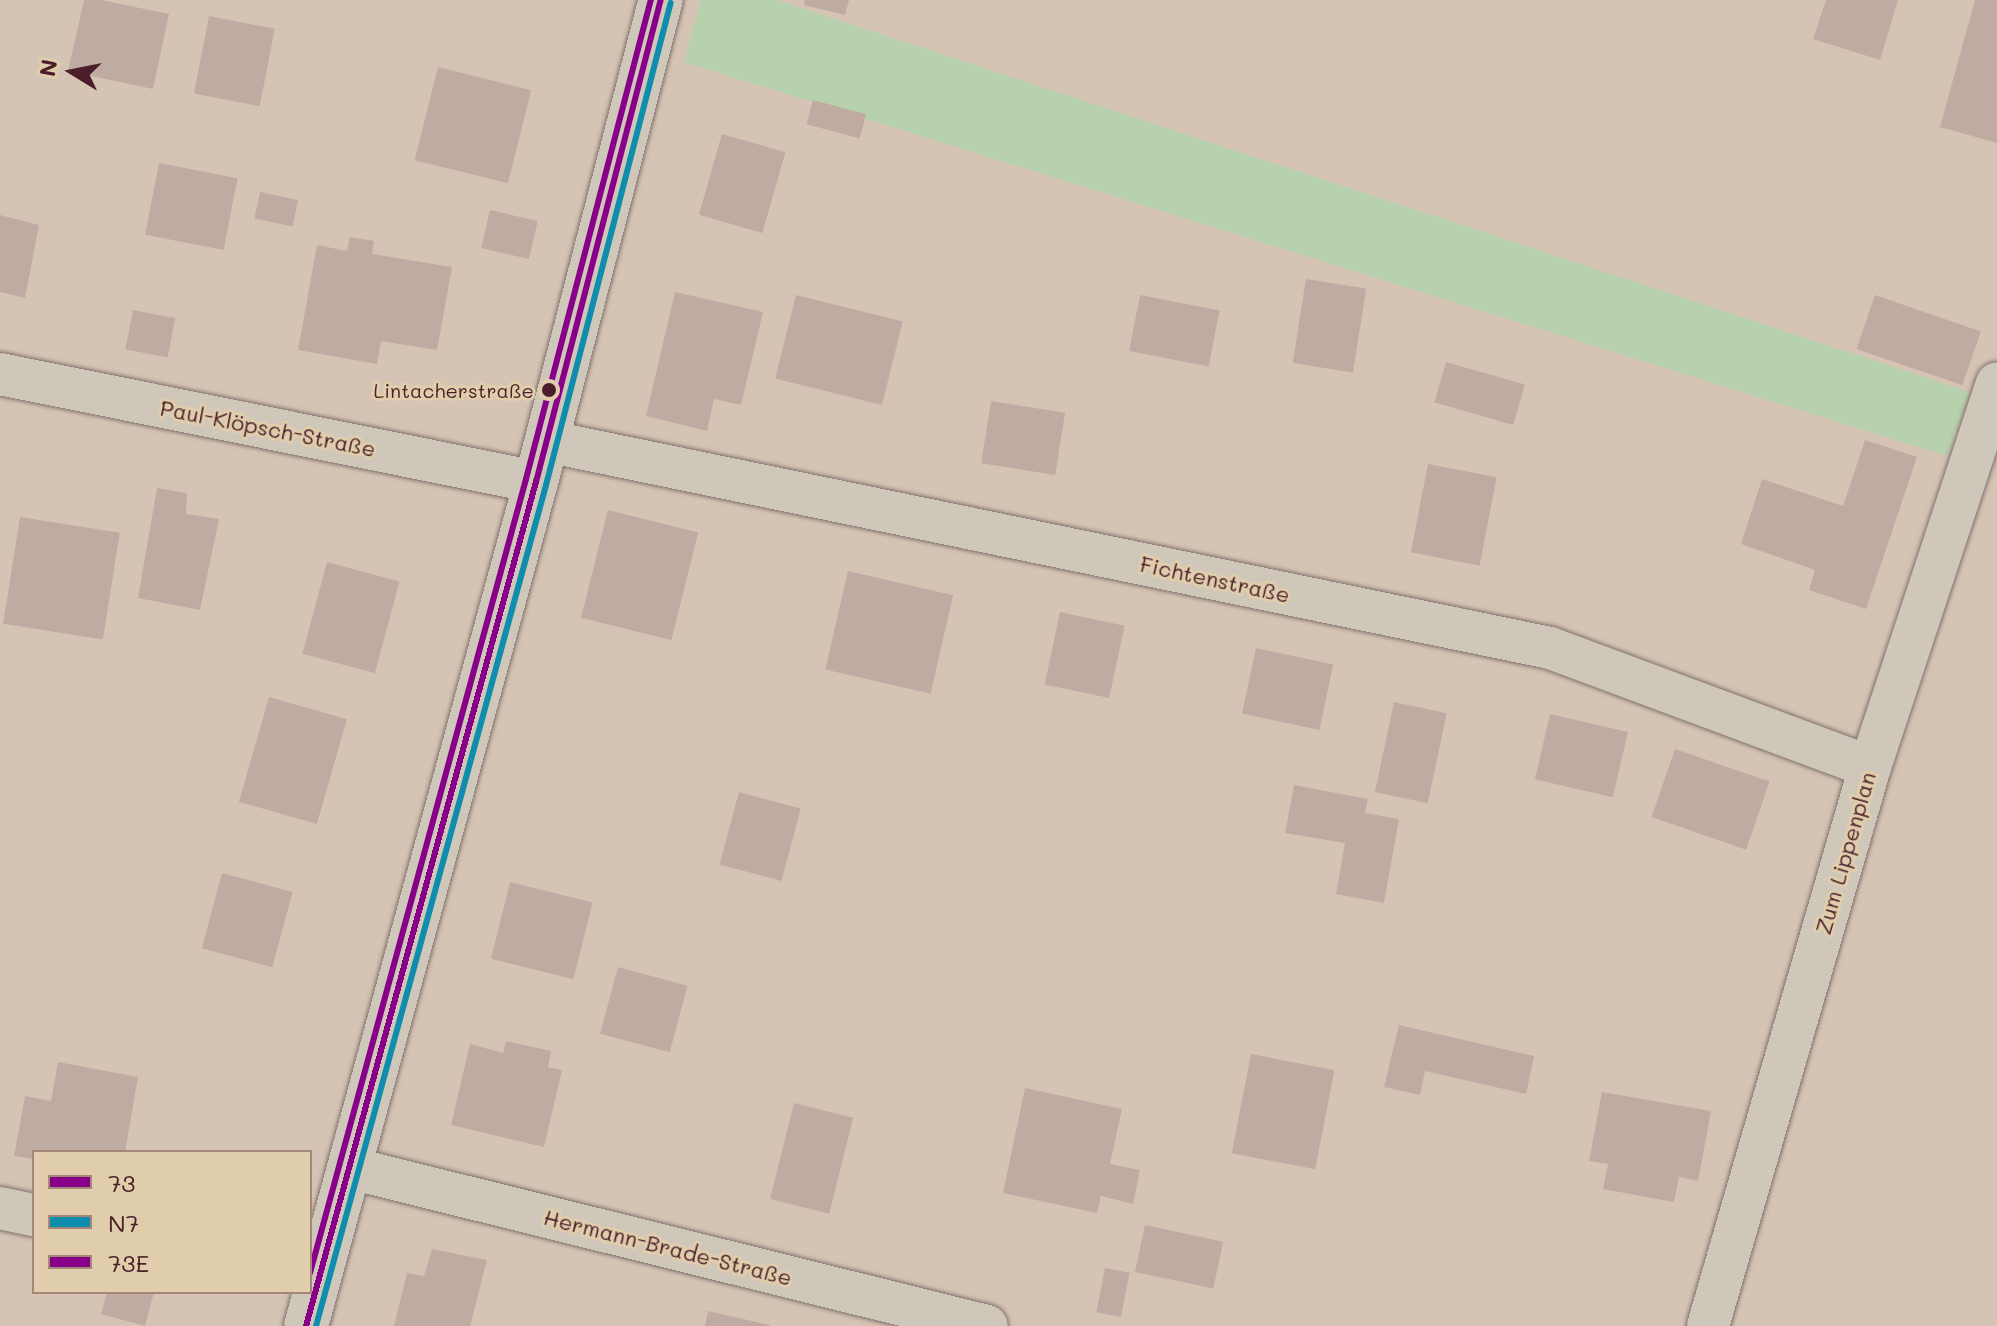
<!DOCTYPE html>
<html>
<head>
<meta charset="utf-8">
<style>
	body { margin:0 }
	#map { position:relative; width:1997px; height:1326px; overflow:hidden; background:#d5c4b4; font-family:Mali,sans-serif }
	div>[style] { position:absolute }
	.green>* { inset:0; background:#b6d1ab }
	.building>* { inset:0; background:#c0aba3; transform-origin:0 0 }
	.roads { filter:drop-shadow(0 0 2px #81716c) drop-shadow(0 0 2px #81716c) }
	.street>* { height:42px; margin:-21px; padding:0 21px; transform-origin:21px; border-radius:21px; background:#d0c7bb }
	.secondary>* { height:44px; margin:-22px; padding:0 22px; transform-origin:22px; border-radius:22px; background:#d0c7bb }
	.bus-1>* { height:6px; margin:-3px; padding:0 3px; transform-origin:3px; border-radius:3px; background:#808 }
	.bus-2>* { height:6px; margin:-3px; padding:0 3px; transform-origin:3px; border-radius:3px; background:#0f8dad }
	.bus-3>* { height:6px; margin:-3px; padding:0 3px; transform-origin:3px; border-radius:3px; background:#808 }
	.dots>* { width:22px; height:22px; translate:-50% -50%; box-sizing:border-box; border:4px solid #e0cdab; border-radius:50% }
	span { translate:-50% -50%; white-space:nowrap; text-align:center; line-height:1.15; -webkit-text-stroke:6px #e0cdab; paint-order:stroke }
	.bus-label { font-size:20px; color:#4a1f2b }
	.right { translate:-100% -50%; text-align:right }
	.street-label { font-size:22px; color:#4a1f2b }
	.legend { position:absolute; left:32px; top:1150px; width:280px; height:144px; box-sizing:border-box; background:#e0cdab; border:2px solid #a48778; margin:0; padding:10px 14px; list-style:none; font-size:24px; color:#4a1f2b }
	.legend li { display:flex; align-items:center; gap:16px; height:40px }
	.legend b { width:40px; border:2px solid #a48778 }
	.north { position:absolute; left:32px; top:32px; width:80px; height:80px; -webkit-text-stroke:6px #e0cdab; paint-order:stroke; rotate:280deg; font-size:22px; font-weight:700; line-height:32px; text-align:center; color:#4a1f2b }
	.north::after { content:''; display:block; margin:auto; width:28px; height:36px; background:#4a1f2b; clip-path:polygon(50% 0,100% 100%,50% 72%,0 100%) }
</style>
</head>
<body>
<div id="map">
	<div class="green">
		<i style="clip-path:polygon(701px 0,777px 0,1970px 392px,1947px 456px,684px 62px)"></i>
	</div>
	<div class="building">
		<i style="clip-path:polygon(84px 0,101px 0,169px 14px,153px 89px,68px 71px)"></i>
		<i style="clip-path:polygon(805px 0,849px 0,845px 15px,804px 5px)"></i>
		<i style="clip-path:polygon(1826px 0,1898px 0,1880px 60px,1813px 39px)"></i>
		<i style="clip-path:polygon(1975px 0,1997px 0,1997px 143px,1940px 127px)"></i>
		<i style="left:209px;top:16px;width:67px;height:79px;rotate:11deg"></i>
		<i style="left:438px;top:67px;width:96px;height:96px;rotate:14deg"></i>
		<i style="left:813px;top:100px;width:55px;height:25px;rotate:15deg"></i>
		<i style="left:722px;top:134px;width:66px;height:84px;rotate:16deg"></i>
		<i style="left:159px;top:163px;width:80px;height:73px;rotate:11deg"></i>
		<i style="left:260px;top:192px;width:39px;height:27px;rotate:12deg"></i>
		<i style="left:490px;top:210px;width:49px;height:39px;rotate:13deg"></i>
		<i style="clip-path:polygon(0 215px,39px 225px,25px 298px,0 292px)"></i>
		<i style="clip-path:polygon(350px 237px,374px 241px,372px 254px,452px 267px,437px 350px,381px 341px,377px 364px,298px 350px,317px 245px,347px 251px)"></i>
		<i style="left:1306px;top:279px;width:61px;height:85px;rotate:9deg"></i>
		<i style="clip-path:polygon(675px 292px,763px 312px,741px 405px,714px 399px,707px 431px,646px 416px)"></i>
		<i style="left:796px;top:295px;width:110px;height:86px;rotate:14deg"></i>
		<i style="left:1140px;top:295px;width:81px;height:57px;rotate:11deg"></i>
		<i style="left:1875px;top:295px;width:112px;height:57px;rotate:19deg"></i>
		<i style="left:133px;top:310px;width:43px;height:40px;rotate:11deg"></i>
		<i style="left:1446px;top:362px;width:82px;height:42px;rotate:16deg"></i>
		<i style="left:991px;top:401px;width:75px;height:63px;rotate:9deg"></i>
		<i style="clip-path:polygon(1865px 440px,1917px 457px,1866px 609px,1809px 590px,1815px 570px,1741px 544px,1762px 479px,1843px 506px)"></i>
		<i style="left:1428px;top:464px;width:70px;height:90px;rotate:11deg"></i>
		<i style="clip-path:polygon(157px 488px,187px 493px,186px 514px,219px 519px,200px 610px,138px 598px)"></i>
		<i style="left:608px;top:510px;width:93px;height:111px;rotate:14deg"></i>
		<i style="left:20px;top:517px;width:101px;height:108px;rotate:9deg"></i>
		<i style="left:327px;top:562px;width:75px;height:95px;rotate:15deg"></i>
		<i style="left:848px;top:571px;width:108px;height:101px;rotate:13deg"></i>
		<i style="left:1060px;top:612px;width:66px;height:74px;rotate:12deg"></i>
		<i style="left:1256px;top:648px;width:79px;height:67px;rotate:12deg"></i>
		<i style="left:269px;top:697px;width:81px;height:109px;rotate:16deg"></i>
		<i style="left:1394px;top:702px;width:54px;height:92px;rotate:12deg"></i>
		<i style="left:1550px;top:714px;width:80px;height:67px;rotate:13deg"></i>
		<i style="left:1675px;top:749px;width:100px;height:72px;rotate:19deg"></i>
		<i style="clip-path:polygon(1294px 785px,1368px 799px,1365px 813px,1399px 819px,1384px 903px,1336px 894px,1345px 843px,1285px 833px)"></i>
		<i style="left:739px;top:792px;width:64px;height:75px;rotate:15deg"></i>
		<i style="left:222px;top:873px;width:73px;height:78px;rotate:15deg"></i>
		<i style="left:510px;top:882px;width:85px;height:79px;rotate:14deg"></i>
		<i style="left:618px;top:967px;width:72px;height:69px;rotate:15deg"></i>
		<i style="clip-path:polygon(1399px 1025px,1534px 1056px,1526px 1094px,1425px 1071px,1420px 1095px,1384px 1087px)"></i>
		<i style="clip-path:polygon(506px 1041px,551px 1051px,548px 1067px,562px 1070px,544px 1147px,451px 1125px,470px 1044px,503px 1053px)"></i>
		<i style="left:1251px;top:1054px;width:85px;height:101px;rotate:11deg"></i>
		<i style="clip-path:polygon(58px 1062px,138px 1077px,125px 1152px,34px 1152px,34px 1159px,14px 1156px,25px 1096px,51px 1101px)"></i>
		<i style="clip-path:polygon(1025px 1088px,1122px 1109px,1110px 1164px,1140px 1170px,1133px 1204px,1101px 1196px,1097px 1213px,1003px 1193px)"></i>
		<i style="clip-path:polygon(1602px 1092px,1711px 1111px,1698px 1181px,1679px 1177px,1674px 1202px,1603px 1189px,1608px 1164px,1589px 1161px)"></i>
		<i style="left:794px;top:1103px;width:61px;height:99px;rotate:14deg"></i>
		<i style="left:1145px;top:1225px;width:80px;height:48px;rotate:12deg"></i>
		<i style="clip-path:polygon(432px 1249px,487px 1260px,470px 1326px,394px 1326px,407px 1273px,424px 1276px)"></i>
		<i style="left:1105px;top:1268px;width:25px;height:45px;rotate:11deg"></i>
		<i style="clip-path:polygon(107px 1292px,154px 1292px,145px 1326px,101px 1314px)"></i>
		<i style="clip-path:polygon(708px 1311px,770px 1325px,770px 1326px,705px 1326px)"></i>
	</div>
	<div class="roads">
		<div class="street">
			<i style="left:0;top:374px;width:547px;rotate:11.39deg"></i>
			<i style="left:546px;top:441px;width:1025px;rotate:11.65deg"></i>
			<i style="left:1550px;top:648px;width:341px;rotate:20.4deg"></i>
			<i style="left:350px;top:1168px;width:656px;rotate:13.93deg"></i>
			<i style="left:0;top:1208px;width:35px;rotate:12deg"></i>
			<i style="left:1708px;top:1326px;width:582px;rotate:-73.84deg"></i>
			<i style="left:1870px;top:767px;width:404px;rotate:-71.7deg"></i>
		</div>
		<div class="secondary">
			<i style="left:306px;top:1326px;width:875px;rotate:-74.76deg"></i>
			<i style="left:536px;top:482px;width:498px;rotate:-75.5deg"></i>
		</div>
	</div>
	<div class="bus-1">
		<i style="left:306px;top:1326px;width:875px;rotate:-74.76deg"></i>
		<i style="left:536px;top:482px;width:498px;rotate:-75.5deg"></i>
	</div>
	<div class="bus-2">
		<i style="left:316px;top:1326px;width:872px;rotate:-74.7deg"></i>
		<i style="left:546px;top:485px;width:498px;rotate:-75.5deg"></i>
	</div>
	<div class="bus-3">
		<i style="left:310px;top:1273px;width:823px;rotate:-74.78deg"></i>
		<i style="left:526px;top:479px;width:495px;rotate:-75.4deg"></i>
	</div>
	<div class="dots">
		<i style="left:549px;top:390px;background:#4a1f2b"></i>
	</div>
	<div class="bus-label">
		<span class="right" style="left:534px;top:390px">Lintacherstraße</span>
	</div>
	<div class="street-label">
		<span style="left:268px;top:428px;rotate:11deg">Paul-Klöpsch-Straße</span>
		<span style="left:1215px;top:579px;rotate:12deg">Fichtenstraße</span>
		<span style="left:1845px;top:853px;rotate:-74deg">Zum Lippenplan</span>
		<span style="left:668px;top:1247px;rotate:14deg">Hermann-Brade-Straße</span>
	</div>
	<ul class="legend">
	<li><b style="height:10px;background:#808"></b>73</li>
	<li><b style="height:10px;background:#0f8dad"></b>N7</li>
	<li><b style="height:10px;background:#808"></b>73E</li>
	</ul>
	<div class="north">N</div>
</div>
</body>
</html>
